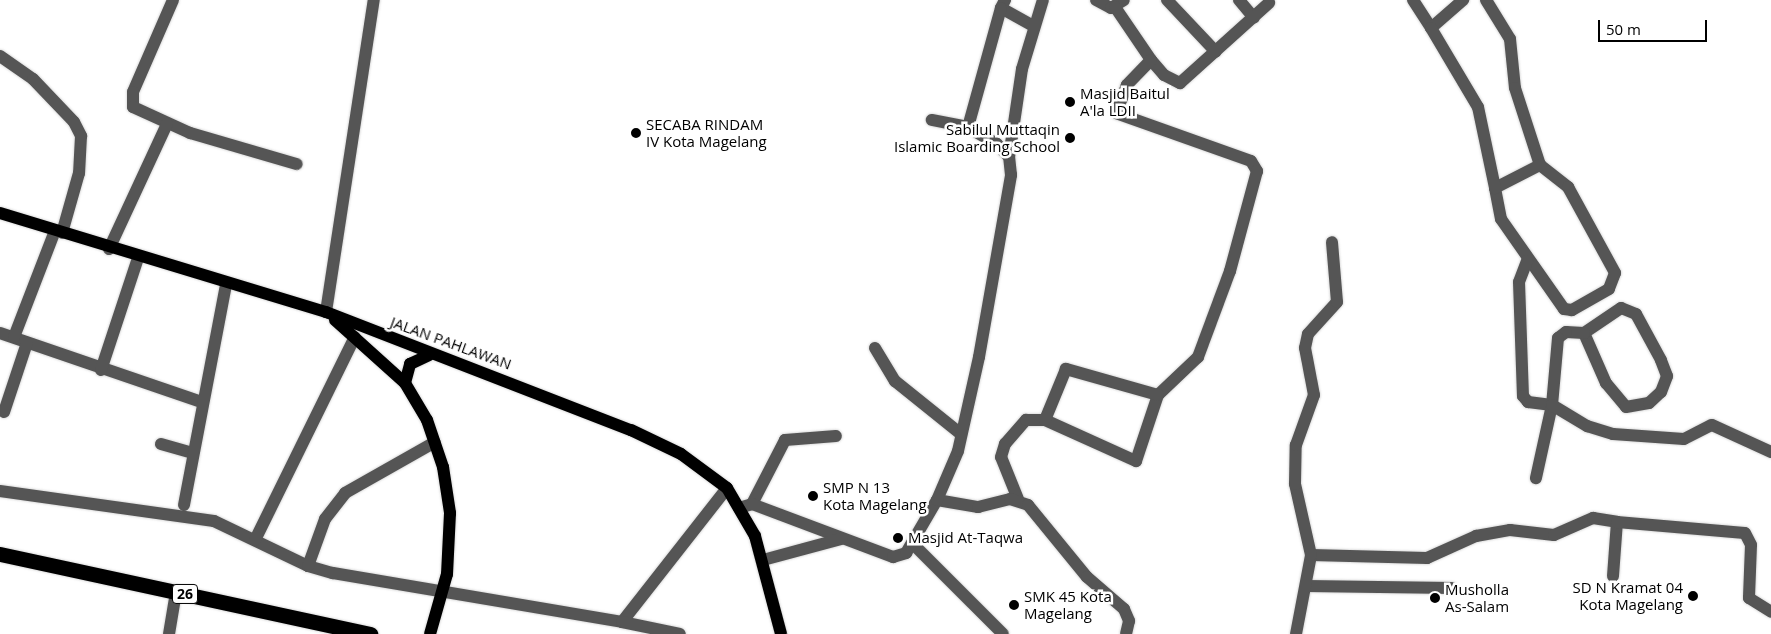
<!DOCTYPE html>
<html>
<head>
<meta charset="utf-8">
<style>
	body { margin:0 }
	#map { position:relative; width:1771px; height:634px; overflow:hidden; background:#fff; font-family:"Open Sans",sans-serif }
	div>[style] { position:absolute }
	.roads { filter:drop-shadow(0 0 1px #dbdbdb) drop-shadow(0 0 1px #dbdbdb) }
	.minor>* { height:12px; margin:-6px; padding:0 6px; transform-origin:6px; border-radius:6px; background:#555 }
	.major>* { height:12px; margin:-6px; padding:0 6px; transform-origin:6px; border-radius:6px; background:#000 }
	.highway>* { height:15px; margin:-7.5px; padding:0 7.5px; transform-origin:7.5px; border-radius:7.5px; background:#000 }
	.dots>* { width:14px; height:14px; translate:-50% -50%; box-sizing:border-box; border:2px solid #fff; border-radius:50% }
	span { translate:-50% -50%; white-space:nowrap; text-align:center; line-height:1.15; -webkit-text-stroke:5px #fff; paint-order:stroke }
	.shield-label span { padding:1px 4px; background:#fff; border:1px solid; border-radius:4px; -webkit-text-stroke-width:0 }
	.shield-label { font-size:14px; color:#000; font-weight:700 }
	.poi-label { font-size:15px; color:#000 }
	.left { translate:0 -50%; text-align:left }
	.right { translate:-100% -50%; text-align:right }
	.street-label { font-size:15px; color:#000 }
	.scale { position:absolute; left:1598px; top:20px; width:109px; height:22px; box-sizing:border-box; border:2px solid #000; border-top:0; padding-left:6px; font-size:15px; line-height:18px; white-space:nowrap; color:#000; -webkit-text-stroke:4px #fff; paint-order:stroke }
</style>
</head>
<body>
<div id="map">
	<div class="roads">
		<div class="minor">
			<i style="left:173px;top:0;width:100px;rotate:113.5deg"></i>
			<i style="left:133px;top:92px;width:15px;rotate:90deg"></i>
			<i style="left:133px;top:107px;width:63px;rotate:24.5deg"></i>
			<i style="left:190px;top:133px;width:111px;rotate:16.2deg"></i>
			<i style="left:1005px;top:0;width:9px;rotate:117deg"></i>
			<i style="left:1001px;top:8px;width:38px;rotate:29deg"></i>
			<i style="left:1096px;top:0;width:17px;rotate:28deg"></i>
			<i style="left:1111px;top:8px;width:15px;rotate:-32deg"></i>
			<i style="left:1167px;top:0;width:71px;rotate:46.7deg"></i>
			<i style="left:1239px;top:0;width:23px;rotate:50deg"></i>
			<i style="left:1413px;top:0;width:33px;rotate:57deg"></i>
			<i style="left:1431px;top:28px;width:43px;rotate:-41.2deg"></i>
			<i style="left:1486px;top:0;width:46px;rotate:58.4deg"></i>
			<i style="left:1510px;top:39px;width:49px;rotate:84.2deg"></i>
			<i style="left:1515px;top:88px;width:81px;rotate:72deg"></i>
			<i style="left:1540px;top:165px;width:36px;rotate:38deg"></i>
			<i style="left:1568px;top:187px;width:98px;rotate:61.3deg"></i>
			<i style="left:1615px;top:273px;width:17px;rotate:111deg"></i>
			<i style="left:1609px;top:289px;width:43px;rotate:150.4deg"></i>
			<i style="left:1572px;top:310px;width:8px;rotate:-173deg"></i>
			<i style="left:1564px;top:309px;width:110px;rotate:-125deg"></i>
			<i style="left:1501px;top:219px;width:32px;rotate:-101deg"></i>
			<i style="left:1495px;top:188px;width:51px;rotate:-27.1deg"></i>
			<i style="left:1115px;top:7px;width:64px;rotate:55.8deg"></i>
			<i style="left:1151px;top:60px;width:20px;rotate:49deg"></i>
			<i style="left:1164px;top:75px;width:18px;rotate:27deg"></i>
			<i style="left:1180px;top:83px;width:120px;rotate:-42deg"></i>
			<i style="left:1431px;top:28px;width:92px;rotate:59.3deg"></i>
			<i style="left:1478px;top:107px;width:83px;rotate:78.1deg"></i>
			<i style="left:0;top:56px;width:40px;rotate:34.9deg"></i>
			<i style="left:33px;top:79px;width:59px;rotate:46.4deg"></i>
			<i style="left:74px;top:122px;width:16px;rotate:63deg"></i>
			<i style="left:81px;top:136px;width:37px;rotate:93deg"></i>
			<i style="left:79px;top:173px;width:62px;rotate:105.8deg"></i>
			<i style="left:1151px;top:60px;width:35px;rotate:134deg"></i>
			<i style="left:1127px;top:85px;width:30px;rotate:111deg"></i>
			<i style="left:1116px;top:113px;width:143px;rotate:19.6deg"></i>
			<i style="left:1251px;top:161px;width:12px;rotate:59deg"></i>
			<i style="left:1257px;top:171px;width:104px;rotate:105.1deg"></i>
			<i style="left:1230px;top:271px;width:92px;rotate:110.4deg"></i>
			<i style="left:1198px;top:357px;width:55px;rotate:136.5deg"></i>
			<i style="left:968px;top:127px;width:123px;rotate:-74.5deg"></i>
			<i style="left:1009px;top:157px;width:89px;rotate:-81.6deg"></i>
			<i style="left:1022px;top:69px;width:72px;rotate:-73.1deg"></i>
			<i style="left:109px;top:249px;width:138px;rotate:-65.1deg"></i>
			<i style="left:1527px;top:261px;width:22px;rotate:111deg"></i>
			<i style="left:1519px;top:282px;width:114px;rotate:88deg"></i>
			<i style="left:1523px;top:396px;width:8px;rotate:50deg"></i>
			<i style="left:1528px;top:402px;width:24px;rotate:7deg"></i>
			<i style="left:1552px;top:405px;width:75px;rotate:102.4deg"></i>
			<i style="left:326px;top:312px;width:316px;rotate:-81.3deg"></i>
			<i style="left:0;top:333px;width:213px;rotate:18.9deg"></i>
			<i style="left:1584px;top:333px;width:55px;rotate:66.3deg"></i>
			<i style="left:1606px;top:383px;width:31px;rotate:50deg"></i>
			<i style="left:1626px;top:407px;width:23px;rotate:-10deg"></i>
			<i style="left:1649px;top:403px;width:16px;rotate:-43deg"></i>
			<i style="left:1661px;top:392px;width:17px;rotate:-69deg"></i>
			<i style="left:1667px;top:376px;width:17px;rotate:-111deg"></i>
			<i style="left:1661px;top:360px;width:52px;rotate:-118.5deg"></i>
			<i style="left:1636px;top:314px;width:16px;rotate:-158deg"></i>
			<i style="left:1621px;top:308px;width:45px;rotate:146deg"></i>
			<i style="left:1584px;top:333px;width:18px;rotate:-177deg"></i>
			<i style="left:1566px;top:332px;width:10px;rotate:143deg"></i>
			<i style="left:1558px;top:338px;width:67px;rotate:95.1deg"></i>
			<i style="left:1552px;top:405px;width:41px;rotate:31deg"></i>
			<i style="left:1587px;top:426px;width:27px;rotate:17deg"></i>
			<i style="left:1613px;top:434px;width:71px;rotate:4deg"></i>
			<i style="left:1684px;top:439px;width:31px;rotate:-27deg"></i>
			<i style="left:1712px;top:425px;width:65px;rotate:24.6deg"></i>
			<i style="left:14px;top:337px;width:114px;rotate:-68.9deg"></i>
			<i style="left:875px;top:348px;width:39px;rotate:59deg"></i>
			<i style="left:895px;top:381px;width:85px;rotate:38.8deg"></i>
			<i style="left:101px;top:370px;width:118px;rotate:-71.7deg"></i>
			<i style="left:4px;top:412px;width:73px;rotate:-71.6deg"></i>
			<i style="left:161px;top:444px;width:33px;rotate:16deg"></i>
			<i style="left:0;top:491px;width:216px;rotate:8deg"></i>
			<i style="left:214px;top:521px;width:104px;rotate:25.6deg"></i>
			<i style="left:308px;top:566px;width:26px;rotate:16deg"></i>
			<i style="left:333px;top:573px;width:293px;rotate:9.6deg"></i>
			<i style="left:622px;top:622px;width:170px;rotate:-51.9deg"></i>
			<i style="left:1018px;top:499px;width:45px;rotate:-112deg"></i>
			<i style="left:1001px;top:457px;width:14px;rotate:-73deg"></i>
			<i style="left:1005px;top:444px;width:32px;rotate:-49deg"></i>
			<i style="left:1026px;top:420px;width:19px"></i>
			<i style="left:1045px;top:420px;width:100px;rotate:24.3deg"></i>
			<i style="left:1136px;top:461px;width:70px;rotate:-71.6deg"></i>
			<i style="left:1158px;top:395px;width:96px;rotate:-164.2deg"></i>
			<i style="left:1066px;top:369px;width:55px;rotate:112.4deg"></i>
			<i style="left:937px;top:500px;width:42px;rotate:9.7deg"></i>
			<i style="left:978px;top:507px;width:33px;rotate:-14deg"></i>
			<i style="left:1010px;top:499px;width:19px;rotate:18deg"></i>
			<i style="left:1028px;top:505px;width:93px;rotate:50.7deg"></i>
			<i style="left:1087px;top:577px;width:49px;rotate:40.9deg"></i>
			<i style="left:1124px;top:609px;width:13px;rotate:67deg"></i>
			<i style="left:1129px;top:621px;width:13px;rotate:103deg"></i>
			<i style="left:752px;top:504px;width:72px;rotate:-62.7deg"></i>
			<i style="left:785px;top:440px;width:51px;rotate:-4.5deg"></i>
			<i style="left:184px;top:505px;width:225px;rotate:-79.2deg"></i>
			<i style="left:739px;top:508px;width:14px;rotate:-17deg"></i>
			<i style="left:752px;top:504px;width:151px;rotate:20.6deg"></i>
			<i style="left:893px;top:557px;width:14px;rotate:-17deg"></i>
			<i style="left:906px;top:553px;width:61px;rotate:-59.7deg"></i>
			<i style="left:937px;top:500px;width:53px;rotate:-66.8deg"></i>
			<i style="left:958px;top:451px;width:96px;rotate:-77.4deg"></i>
			<i style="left:979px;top:357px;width:185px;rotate:-80deg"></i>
			<i style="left:1011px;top:175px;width:18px;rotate:-96deg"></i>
			<i style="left:1009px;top:157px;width:18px;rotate:-133deg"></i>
			<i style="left:997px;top:144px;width:34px;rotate:-150deg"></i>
			<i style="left:968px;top:127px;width:37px;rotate:-169deg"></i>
			<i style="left:255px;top:540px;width:226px;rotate:-63.8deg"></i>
			<i style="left:913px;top:544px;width:127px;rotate:45deg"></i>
			<i style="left:1311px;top:555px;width:116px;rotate:1.5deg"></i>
			<i style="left:1427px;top:558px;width:54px;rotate:-24.2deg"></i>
			<i style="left:1476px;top:536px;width:35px;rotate:-10deg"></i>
			<i style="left:1510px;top:530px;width:44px;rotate:6.5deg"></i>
			<i style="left:1554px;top:535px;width:43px;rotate:-23.6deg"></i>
			<i style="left:1593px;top:518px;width:24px;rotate:9deg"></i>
			<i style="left:763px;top:560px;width:81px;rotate:-15.1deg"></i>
			<i style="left:308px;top:566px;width:50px;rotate:-70.1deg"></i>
			<i style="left:325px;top:519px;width:33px;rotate:-52deg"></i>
			<i style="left:345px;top:493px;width:103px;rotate:-29.5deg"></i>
			<i style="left:1613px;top:576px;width:54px;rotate:-85.8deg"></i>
			<i style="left:1617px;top:522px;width:128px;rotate:4.9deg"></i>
			<i style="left:1745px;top:533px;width:13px;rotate:63deg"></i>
			<i style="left:1751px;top:545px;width:53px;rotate:92.2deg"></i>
			<i style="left:1749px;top:598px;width:26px;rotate:32deg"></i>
			<i style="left:1306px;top:586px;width:146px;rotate:0.8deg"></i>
			<i style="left:622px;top:622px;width:59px;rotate:11.7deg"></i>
			<i style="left:169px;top:634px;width:43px;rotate:-80.5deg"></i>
			<i style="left:1296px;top:634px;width:80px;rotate:-79.2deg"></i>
			<i style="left:1311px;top:555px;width:73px;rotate:-102.7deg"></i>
			<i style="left:1295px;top:484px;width:39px;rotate:-89deg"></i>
			<i style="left:1296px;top:445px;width:53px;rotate:-70.2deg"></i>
			<i style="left:1314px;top:395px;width:48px;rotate:-100.8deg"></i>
			<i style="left:1305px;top:348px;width:14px;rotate:-78deg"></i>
			<i style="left:1308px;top:334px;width:43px;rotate:-47.8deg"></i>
			<i style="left:1337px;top:302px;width:60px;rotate:-94.8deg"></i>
		</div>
		<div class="major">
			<i style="left:0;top:213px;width:341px;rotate:16.9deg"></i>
			<i style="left:326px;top:312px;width:327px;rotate:21.2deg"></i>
			<i style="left:631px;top:430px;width:55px;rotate:25.6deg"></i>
			<i style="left:681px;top:454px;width:57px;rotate:36.5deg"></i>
			<i style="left:727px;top:488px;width:56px;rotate:59.7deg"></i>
			<i style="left:755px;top:536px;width:101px;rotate:75.1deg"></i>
			<i style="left:335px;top:320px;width:94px;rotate:42deg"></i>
			<i style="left:405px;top:383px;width:43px;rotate:59.3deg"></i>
			<i style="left:427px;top:420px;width:50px;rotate:71.2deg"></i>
			<i style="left:443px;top:467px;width:47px;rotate:81.3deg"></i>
			<i style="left:450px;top:513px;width:61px;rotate:92.8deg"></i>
			<i style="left:447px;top:574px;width:62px;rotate:105.8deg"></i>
			<i style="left:405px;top:383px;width:20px;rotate:-75deg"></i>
			<i style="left:410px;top:364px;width:21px;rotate:-25deg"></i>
		</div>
		<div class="highway">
			<i style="left:0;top:554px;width:379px;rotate:12.2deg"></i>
		</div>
	</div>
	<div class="dots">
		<i style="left:1070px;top:102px;background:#000"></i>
		<i style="left:636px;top:133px;background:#000"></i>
		<i style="left:1070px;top:138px;background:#000"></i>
		<i style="left:813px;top:496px;background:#000"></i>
		<i style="left:898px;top:538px;background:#000"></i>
		<i style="left:1693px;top:596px;background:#000"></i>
		<i style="left:1435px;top:598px;background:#000"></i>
		<i style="left:1014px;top:605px;background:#000"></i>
	</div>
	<div class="shield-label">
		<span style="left:185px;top:594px">26</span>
	</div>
	<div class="poi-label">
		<span class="left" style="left:1080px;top:102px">Masjid Baitul<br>A'la LDII</span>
		<span class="left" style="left:646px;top:133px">SECABA RINDAM<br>IV Kota Magelang</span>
		<span class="right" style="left:1060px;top:138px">Sabilul Muttaqin<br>Islamic Boarding School</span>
		<span class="left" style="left:823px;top:496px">SMP N 13<br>Kota Magelang</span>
		<span class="left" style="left:908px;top:538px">Masjid At-Taqwa</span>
		<span class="right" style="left:1683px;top:596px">SD N Kramat 04<br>Kota Magelang</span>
		<span class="left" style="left:1445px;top:598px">Musholla<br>As-Salam</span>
		<span class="left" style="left:1024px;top:605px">SMK 45 Kota<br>Magelang</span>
	</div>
	<div class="street-label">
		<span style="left:451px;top:343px;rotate:20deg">JALAN PAHLAWAN</span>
	</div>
	<div class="scale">50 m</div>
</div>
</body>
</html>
